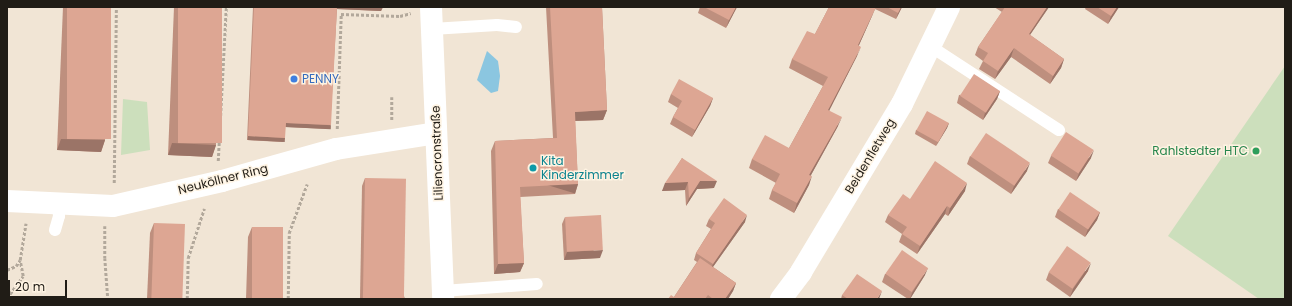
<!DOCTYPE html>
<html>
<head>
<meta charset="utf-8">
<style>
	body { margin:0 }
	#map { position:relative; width:1292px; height:306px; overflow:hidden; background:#f1e5d5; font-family:Poppins,sans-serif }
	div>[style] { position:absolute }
	.green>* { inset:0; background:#ccdfbc }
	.water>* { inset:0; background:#8bc6e0 }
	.path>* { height:2.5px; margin-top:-1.25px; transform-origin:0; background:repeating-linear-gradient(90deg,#b2a89b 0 3px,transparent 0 5px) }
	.service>* { height:12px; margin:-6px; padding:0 6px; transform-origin:6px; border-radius:6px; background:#fff }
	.minor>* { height:22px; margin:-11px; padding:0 11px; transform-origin:11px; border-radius:11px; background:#fff }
	.wall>* { inset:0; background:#be8f7e }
	.shaded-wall>* { inset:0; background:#9b7467; transform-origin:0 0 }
	.building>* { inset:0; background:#dda693; transform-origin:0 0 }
	.dots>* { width:11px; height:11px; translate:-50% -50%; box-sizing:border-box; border:2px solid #fef3e2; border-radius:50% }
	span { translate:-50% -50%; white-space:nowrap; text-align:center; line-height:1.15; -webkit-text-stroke:3px #fef3e2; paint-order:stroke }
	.shop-label { font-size:12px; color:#366cbe }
	.left { translate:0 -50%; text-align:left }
	.leisure-label { font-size:12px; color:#27864d }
	.right { translate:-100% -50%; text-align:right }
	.street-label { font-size:12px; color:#201c16 }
	.culture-label { font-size:12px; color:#0d838f }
	.frame { position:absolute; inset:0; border:8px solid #201c16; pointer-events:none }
	.scale { position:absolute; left:8px; top:280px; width:59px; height:18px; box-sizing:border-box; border:2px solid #201c16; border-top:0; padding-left:5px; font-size:12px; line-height:14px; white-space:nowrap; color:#201c16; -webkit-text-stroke:3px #fef3e2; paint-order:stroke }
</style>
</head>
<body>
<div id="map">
	<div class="green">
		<i style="clip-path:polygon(1285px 66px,1285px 299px,1259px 299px,1168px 236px)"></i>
		<i style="clip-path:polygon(123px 99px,147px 102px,150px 150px,121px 155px)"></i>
	</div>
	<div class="water">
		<i style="clip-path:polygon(487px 51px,498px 61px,500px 76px,498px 91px,491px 93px,477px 80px)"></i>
	</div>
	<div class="path">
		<i style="left:392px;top:97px;width:23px;rotate:90deg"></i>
		<i style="left:337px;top:129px;width:115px;rotate:-88deg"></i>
		<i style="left:341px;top:14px;width:59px;rotate:1.9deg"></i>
		<i style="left:400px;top:16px;width:11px;rotate:-15deg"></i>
		<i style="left:218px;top:161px;width:154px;rotate:-87deg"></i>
		<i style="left:114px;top:183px;width:176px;rotate:-89.3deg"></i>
		<i style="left:105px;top:226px;width:32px;rotate:90deg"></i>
		<i style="left:105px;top:258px;width:41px;rotate:85.8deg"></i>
		<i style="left:7px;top:270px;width:10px;rotate:-24deg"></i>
		<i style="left:16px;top:266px;width:7px;rotate:-56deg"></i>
		<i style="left:20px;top:260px;width:37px;rotate:-81deg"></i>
		<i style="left:7px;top:298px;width:27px;rotate:-54deg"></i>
		<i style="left:23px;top:276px;width:16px;rotate:-101deg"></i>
		<i style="left:187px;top:299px;width:41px;rotate:-88.6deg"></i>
		<i style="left:188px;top:258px;width:52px;rotate:-71.9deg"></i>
		<i style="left:288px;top:299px;width:66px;rotate:-89.1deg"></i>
		<i style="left:289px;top:233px;width:52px;rotate:-69.8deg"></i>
	</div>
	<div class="service">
		<i style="left:432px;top:29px;width:65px;rotate:-3.5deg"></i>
		<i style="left:497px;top:25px;width:19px;rotate:6deg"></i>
		<i style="left:930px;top:46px;width:154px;rotate:33.1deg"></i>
		<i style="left:55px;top:230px;width:15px;rotate:-74deg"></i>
		<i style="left:59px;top:216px;width:12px;rotate:-95deg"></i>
		<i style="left:443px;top:291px;width:94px;rotate:-4.3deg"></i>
	</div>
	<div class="minor">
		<i style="left:431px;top:7px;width:292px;rotate:87.6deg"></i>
		<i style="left:7px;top:201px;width:106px;rotate:2.7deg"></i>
		<i style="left:113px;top:206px;width:112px;rotate:-12.9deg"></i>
		<i style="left:222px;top:181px;width:118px;rotate:-15.7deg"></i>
		<i style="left:336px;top:149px;width:101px;rotate:-9.1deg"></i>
		<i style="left:781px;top:299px;width:34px;rotate:-53deg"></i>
		<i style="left:801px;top:272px;width:196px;rotate:-59deg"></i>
		<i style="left:902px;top:104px;width:108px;rotate:-64.1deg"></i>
	</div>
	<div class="wall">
		<i style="clip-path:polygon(63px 7px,111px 7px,105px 140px,101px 152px,57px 150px)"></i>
		<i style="clip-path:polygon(174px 7px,222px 7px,216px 145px,212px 157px,168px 155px)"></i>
		<i style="clip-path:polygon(253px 7px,383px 7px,381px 11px,337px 9px,330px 129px,285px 127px,285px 138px,283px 142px,247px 140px)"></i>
		<i style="clip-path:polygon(546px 7px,602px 7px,607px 110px,603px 120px,575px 121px,578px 184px,575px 194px,520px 197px,524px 263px,520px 272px,494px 274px,491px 151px,495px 141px,553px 138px)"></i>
		<i style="clip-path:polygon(700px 7px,737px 7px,726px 28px,698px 13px)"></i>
		<i style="clip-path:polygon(829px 7px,902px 7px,896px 19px,875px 9px,872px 16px,859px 45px,857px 56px,829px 110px,838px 126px,811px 175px,809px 185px,794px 213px,769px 199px,772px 190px,776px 183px,749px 168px,752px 159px,789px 148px,823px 86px,789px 68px,792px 59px,815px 34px)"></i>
		<i style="clip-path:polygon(994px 7px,1049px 7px,1030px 35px,1064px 59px,1061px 68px,1050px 84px,1011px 57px,995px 79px,979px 69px,983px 61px,975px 55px,978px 47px,1002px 12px)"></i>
		<i style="clip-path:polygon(1086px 7px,1119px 7px,1108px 24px,1085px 9px)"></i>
		<i style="clip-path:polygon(1000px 91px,997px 99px,983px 120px,957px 103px,959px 95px)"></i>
		<i style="clip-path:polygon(671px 94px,713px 98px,710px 106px,692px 137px,670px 124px,673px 117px,678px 108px,668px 102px)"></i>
		<i style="clip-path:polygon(949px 123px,947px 128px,936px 146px,915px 134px,916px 130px)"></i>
		<i style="clip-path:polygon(970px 156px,1027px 171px,1011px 194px,967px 164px)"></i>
		<i style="clip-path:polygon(1051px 156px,1091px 158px,1076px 181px,1048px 163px)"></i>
		<i style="clip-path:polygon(682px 158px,714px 188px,697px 189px,686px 206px,685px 190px,662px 191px)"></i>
		<i style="clip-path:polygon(365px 178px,405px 299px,360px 299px,362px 186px)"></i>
		<i style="clip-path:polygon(965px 191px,948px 216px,945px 214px,917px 254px,899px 242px,902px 234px,885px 222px,888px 215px,910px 199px)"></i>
		<i style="clip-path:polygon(1058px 209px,1100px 212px,1097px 220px,1085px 237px,1055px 217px)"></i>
		<i style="clip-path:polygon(565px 217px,600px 258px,564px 260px,562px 224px)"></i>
		<i style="clip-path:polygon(709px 219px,745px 222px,713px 267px,736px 283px,733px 291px,728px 299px,668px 299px,674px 297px,697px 262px,694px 260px,696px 253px,711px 229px,706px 226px)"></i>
		<i style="clip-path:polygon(154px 223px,182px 299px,147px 299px,150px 233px)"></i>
		<i style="clip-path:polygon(252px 227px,280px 299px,246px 299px,248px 237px)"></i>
		<i style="clip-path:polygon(1088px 271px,1070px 297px,1046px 280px,1049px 272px)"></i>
		<i style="clip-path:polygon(885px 274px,925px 275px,910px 299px,908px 299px,882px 282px)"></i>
		<i style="clip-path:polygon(842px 295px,879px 299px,841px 299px)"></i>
	</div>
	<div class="shaded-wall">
		<i style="clip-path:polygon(336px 7px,383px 7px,381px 11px,336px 9px)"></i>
		<i style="clip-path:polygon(736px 7px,737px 7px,726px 28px,729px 20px)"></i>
		<i style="clip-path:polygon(876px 7px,872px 16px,855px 54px,858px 45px)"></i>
		<i style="clip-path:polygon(901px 7px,902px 7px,896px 19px,898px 13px)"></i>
		<i style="clip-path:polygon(1047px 7px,1049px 7px,1025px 42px,1029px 34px)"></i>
		<i style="clip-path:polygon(1117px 7px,1119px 7px,1108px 24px,1111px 16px)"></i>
		<i style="clip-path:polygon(861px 47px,857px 56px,825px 119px,828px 110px)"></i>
		<i style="clip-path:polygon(1014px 48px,1011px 57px,995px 79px,998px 71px)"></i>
		<i style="clip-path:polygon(1064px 59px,1061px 68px,1050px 84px,1053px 76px)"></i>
		<i style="clip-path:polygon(1000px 91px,997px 99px,983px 120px,985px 113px)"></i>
		<i style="clip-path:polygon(713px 98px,710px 106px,692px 137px,695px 130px)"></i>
		<i style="clip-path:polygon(607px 110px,603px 120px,571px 121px,575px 112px)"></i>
		<i style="clip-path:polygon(842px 117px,838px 126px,806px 184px,809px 175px)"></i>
		<i style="left:286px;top:123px;width:45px;height:4px;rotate:3deg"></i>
		<i style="clip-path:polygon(949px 123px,947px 128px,936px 146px,938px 142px)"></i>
		<i style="left:248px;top:136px;width:37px;height:4px;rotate:3deg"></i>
		<i style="clip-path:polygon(61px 139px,105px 140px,101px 152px,57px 150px)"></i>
		<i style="clip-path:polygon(172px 143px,216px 145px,212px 157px,168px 155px)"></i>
		<i style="clip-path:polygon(1094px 150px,1091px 158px,1076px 181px,1079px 173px)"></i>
		<i style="clip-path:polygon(1030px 163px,1027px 171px,1011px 194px,1014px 186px)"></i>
		<i style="clip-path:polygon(812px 176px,809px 185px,794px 213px,797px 203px)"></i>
		<i style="clip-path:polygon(700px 181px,717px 181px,714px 188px,697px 189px,686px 206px,689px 198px)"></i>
		<i style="clip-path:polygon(688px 182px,685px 190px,662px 191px,665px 183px)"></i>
		<i style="clip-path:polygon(967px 183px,965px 191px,948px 216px,950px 208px)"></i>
		<i style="left:578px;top:184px;width:10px;height:58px;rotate:107deg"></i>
		<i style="clip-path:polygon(947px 206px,945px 214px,917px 254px,920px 246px)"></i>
		<i style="clip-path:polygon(1100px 212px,1097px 220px,1085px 237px,1088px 229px)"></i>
		<i style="clip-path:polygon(747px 215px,745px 222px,710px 271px,713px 264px)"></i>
		<i style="clip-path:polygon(603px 250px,600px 258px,564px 260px,567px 252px)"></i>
		<i style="clip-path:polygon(524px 263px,520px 272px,494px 274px,498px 264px)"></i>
		<i style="clip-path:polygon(1091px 263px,1088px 271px,1070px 297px,1073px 289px)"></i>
		<i style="clip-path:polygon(928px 268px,925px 275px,910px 299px,912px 293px)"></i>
		<i style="clip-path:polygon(736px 283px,733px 291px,728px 299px,725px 299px)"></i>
		<i style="clip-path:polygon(882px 291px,879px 299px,877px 299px)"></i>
	</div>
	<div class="building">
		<i style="left:67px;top:7px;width:44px;height:132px"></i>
		<i style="left:178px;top:7px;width:44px;height:136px"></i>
		<i style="clip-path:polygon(254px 7px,337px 7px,331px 125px,286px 123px,285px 138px,248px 136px)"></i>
		<i style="clip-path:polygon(550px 7px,602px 7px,607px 110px,575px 112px,578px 184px,520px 187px,524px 263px,498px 264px,495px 141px,557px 138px)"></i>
		<i style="clip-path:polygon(704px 7px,736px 7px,729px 20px)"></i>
		<i style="clip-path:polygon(829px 7px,876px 7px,858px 45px,861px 47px,828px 110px,842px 117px,809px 175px,812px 176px,797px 203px,772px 190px,780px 174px,752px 159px,765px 135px,789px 148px,828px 77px,792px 59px,807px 31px,815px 34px)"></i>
		<i style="clip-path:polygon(887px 7px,901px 7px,898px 13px)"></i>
		<i style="clip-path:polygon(1005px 7px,1047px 7px,1029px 34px,1064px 59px,1053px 76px,1014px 48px,998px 71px,983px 61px,988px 53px,978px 47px)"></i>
		<i style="clip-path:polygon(1097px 7px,1117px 7px,1111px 16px)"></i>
		<i style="left:974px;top:74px;width:31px;height:26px;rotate:33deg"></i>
		<i style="clip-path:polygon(679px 79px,713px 98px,695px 130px,673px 117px,682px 101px,671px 94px)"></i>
		<i style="left:927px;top:111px;width:25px;height:22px;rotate:29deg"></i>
		<i style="left:1066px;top:132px;width:33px;height:28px;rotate:33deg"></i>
		<i style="left:986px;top:133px;width:53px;height:28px;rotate:34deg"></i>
		<i style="clip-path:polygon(682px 158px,717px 181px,700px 181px,689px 198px,688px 182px,665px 183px)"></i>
		<i style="clip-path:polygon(935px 161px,967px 183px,950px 208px,947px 206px,920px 246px,902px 234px,907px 227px,888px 215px,903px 194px,910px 199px)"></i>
		<i style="left:365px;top:178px;width:41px;height:121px;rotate:1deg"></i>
		<i style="left:1070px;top:192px;width:36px;height:21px;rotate:34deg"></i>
		<i style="clip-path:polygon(724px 198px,747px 215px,713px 264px,696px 253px,715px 223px,709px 219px)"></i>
		<i style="left:601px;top:215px;width:35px;height:36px;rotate:87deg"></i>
		<i style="left:154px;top:223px;width:31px;height:76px;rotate:2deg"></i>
		<i style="left:252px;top:227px;width:31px;height:72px"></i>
		<i style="left:1067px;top:246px;width:29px;height:32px;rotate:35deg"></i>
		<i style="left:902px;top:250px;width:32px;height:29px;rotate:35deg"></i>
		<i style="clip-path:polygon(700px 258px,736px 283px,725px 299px,713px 299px,708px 295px,705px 299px,668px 299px,671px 295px,674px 297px)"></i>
		<i style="clip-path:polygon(857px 274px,882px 291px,877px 299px,848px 299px,842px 295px)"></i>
		<i style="clip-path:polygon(528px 298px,528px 299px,499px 299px)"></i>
	</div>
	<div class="dots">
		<i style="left:294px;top:79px;background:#3f7fe0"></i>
		<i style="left:1256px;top:151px;background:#2e9e5b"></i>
		<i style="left:533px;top:168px;background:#0f9aa8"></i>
	</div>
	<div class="shop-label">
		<span class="left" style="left:302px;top:79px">PENNY</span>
	</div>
	<div class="leisure-label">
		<span class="right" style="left:1248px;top:151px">Rahlstedter HTC</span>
	</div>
	<div class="street-label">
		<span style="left:437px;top:153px;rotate:-92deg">Liliencronstraße</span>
		<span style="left:870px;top:156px;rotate:-59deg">Beidenfletweg</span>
		<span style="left:223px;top:179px;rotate:-14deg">Neuköllner Ring</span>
	</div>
	<div class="culture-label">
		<span class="left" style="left:541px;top:168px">Kita<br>Kinderzimmer</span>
	</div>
	<div class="frame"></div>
	<div class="scale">20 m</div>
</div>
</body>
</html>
